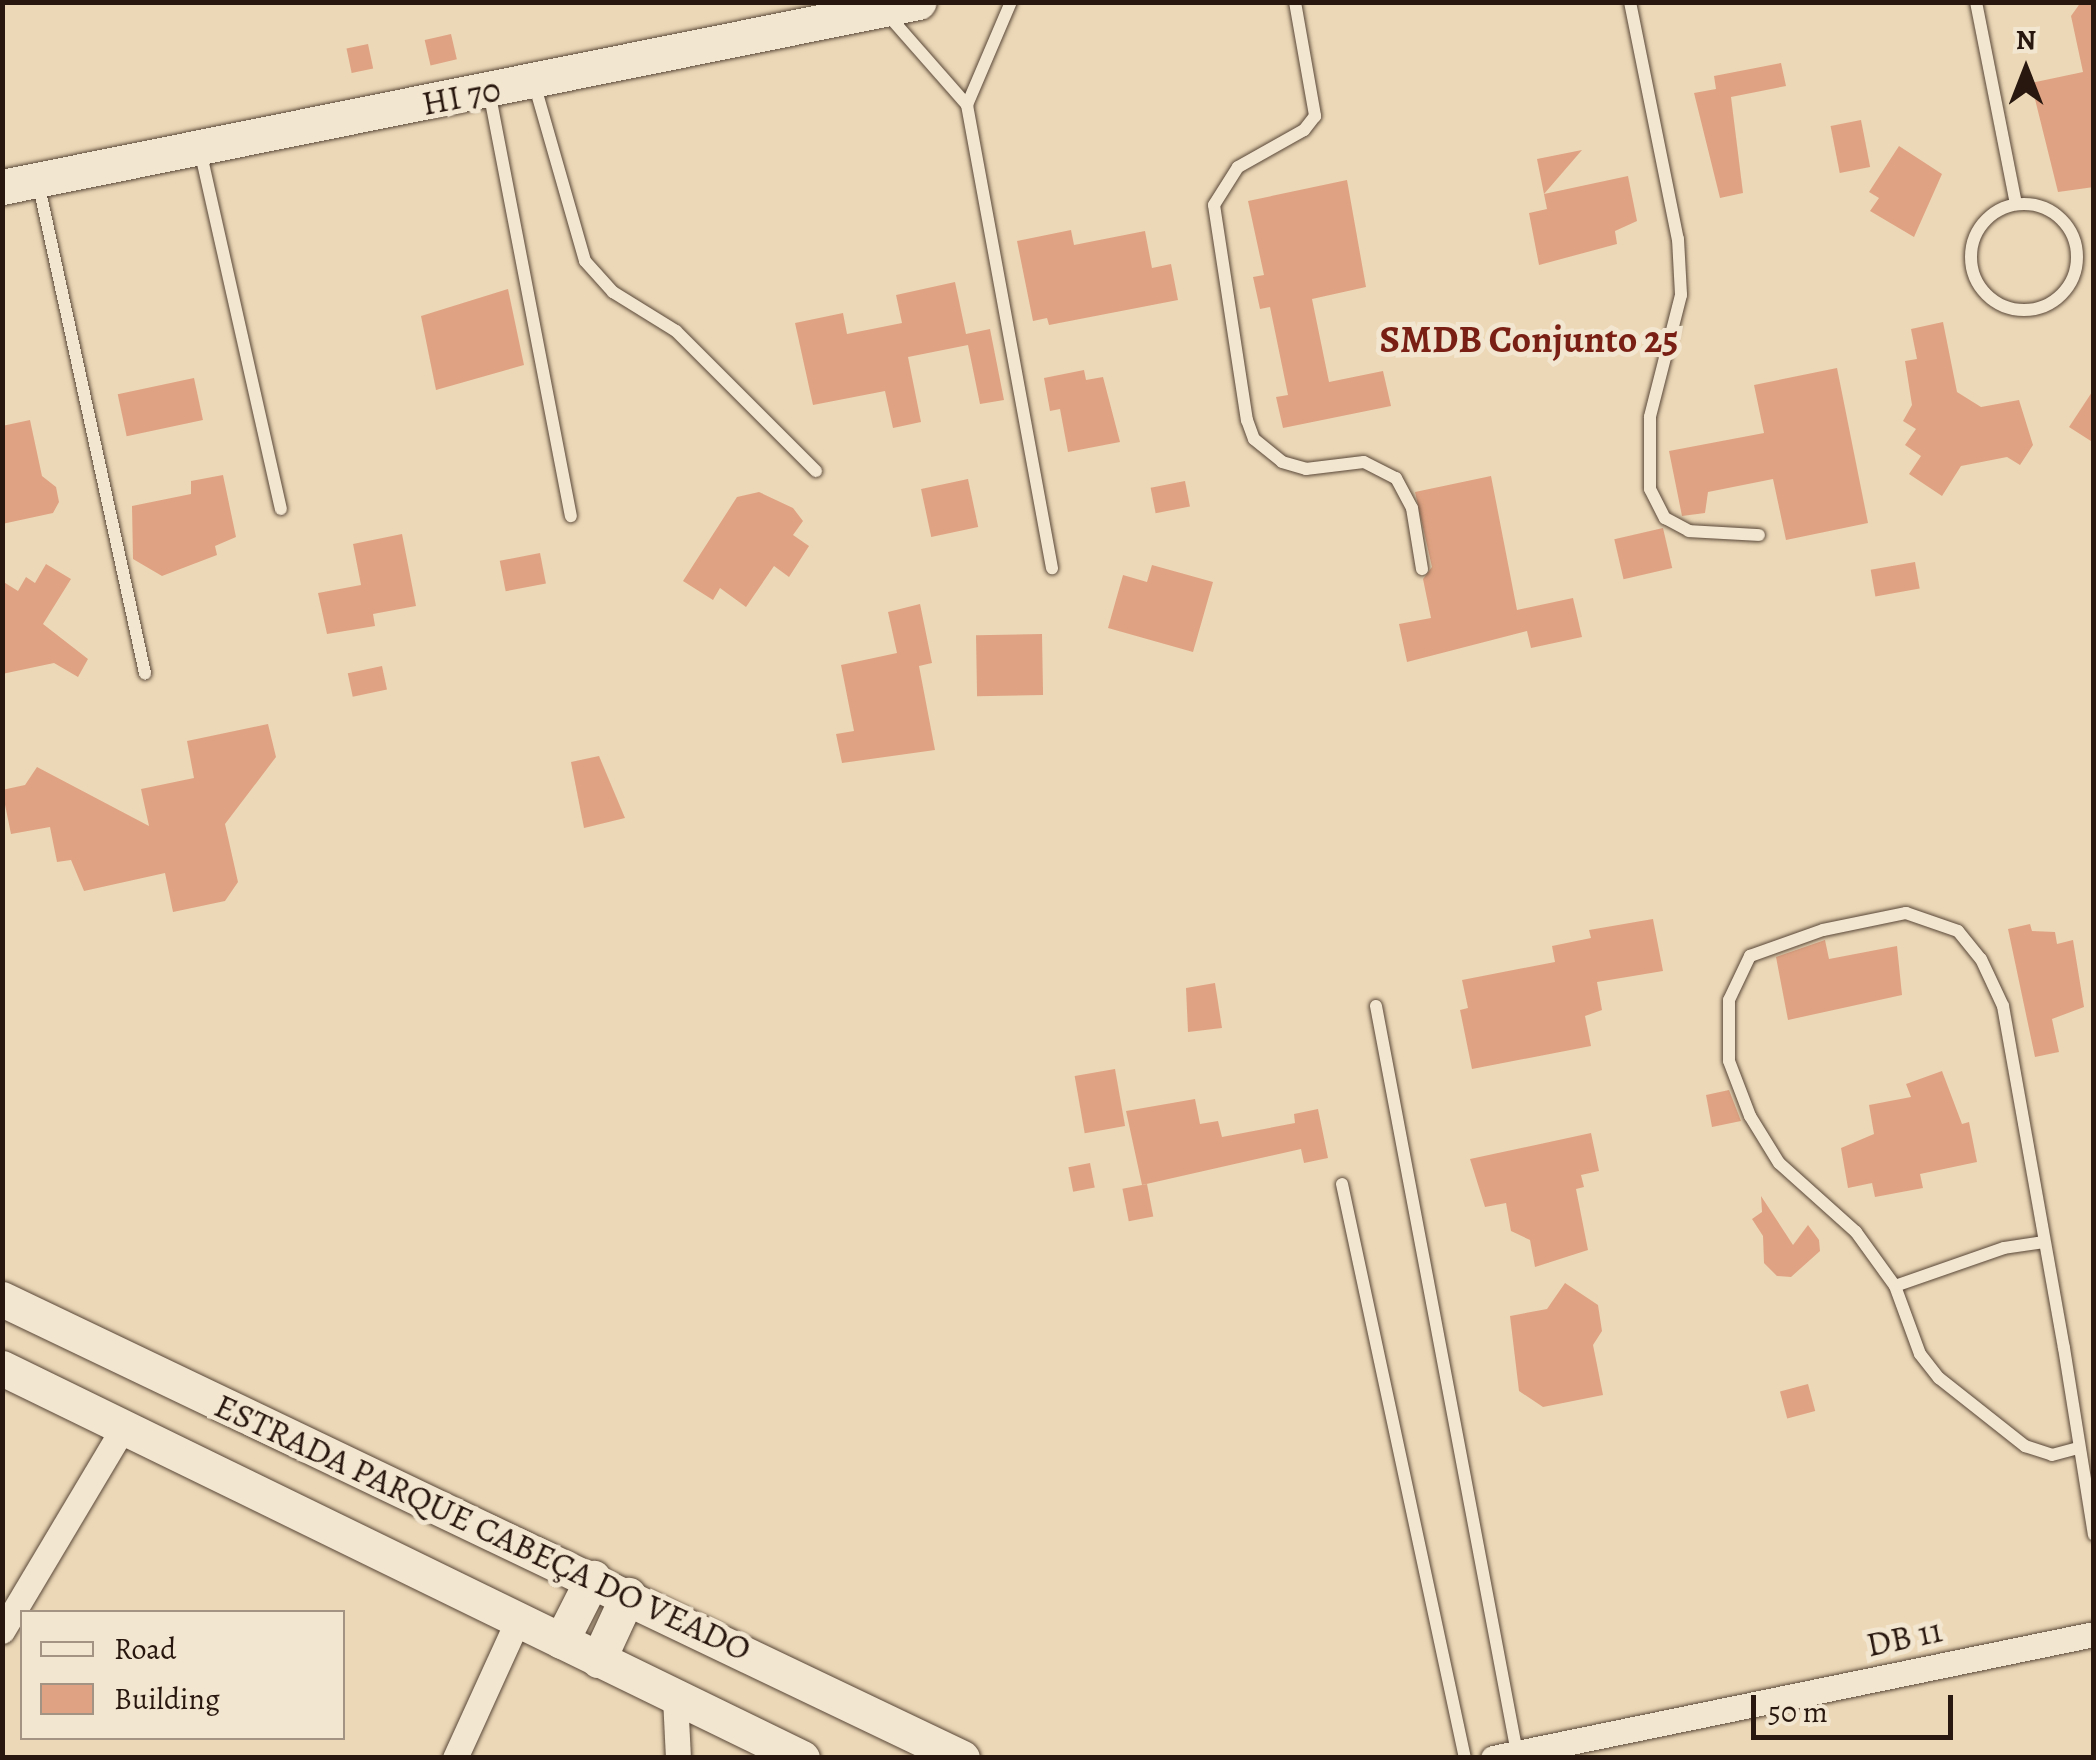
<!DOCTYPE html>
<html>
<head>
<meta charset="utf-8">
<style>
	body { margin:0 }
	#map { position:relative; width:2096px; height:1760px; overflow:hidden; background:#ecd8b7; font-family:Alegreya,serif }
	div>[style] { position:absolute }
	.building>* { inset:0; background:#dfa383; transform-origin:0 0 }
	.roads { filter:drop-shadow(0 0 2px #594738) drop-shadow(0 0 2px #594738) }
	.lane>* { height:12px; margin:-6px; padding:0 6px; transform-origin:6px; border-radius:6px; background:#f3e6d0 }
	.lane>.ring { margin:-6px; padding:0; box-sizing:content-box; background:none; border:12px solid #f3e6d0; border-radius:50% }
	.street>* { height:25px; margin:-12.5px; padding:0 12.5px; transform-origin:12.5px; border-radius:12.5px; background:#f3e6d0 }
	.secondary>* { height:35px; margin:-17.5px; padding:0 17.5px; transform-origin:17.5px; border-radius:17.5px; background:#f3e6d0 }
	span { translate:-50% -50%; white-space:nowrap; text-align:center; line-height:1.15; -webkit-text-stroke:10px #f3e6d0; paint-order:stroke }
	.street-label { font-size:35px; color:#28170e }
	.neighbourhood-label { font-size:38px; color:#7a1f14; font-weight:700 }
	.frame { position:absolute; inset:0; border:5px solid #28170e; pointer-events:none }
	.legend { position:absolute; left:20px; top:1610px; width:325px; height:130px; box-sizing:border-box; background:#f3e6d0; border:2px solid #a29382; margin:0; padding:12px 18px; list-style:none; font-size:30px; color:#28170e }
	.legend li { display:flex; align-items:center; gap:20px; height:50px }
	.legend b { width:50px; border:2px solid #a29382 }
	.north { position:absolute; left:1976px; top:20px; width:100px; height:100px; -webkit-text-stroke:8px #f3e6d0; paint-order:stroke; rotate:0deg; font-size:28px; font-weight:700; line-height:40px; text-align:center; color:#28170e }
	.north::after { content:''; display:block; margin:auto; width:35px; height:45px; background:#28170e; clip-path:polygon(50% 0,100% 100%,50% 72%,0 100%) }
	.scale { position:absolute; left:1751px; top:1695px; width:202px; height:45px; box-sizing:border-box; border:5px solid #28170e; border-top:0; padding-left:12px; font-size:30px; line-height:35px; white-space:nowrap; color:#28170e; -webkit-text-stroke:8px #f3e6d0; paint-order:stroke }
</style>
</head>
<body>
<div id="map">
	<div class="building">
		<i style="clip-path:polygon(2081px 2px,2094px 2px,2094px 187px,2058px 192px,2031px 83px,2083px 72px,2071px 16px)"></i>
		<i style="left:451px;top:34px;width:26px;height:27px;rotate:77deg"></i>
		<i style="left:368px;top:44px;width:25px;height:22px;rotate:78deg"></i>
		<i style="clip-path:polygon(1781px 63px,1786px 86px,1731px 97px,1743px 193px,1720px 198px,1694px 93px,1716px 89px,1714px 76px)"></i>
		<i style="left:1861px;top:120px;width:48px;height:31px;rotate:79deg"></i>
		<i style="clip-path:polygon(1899px 146px,1942px 174px,1914px 237px,1870px 211px,1879px 198px,1869px 192px)"></i>
		<i style="clip-path:polygon(1582px 150px,1544px 194px,1628px 176px,1637px 221px,1615px 231px,1617px 244px,1539px 265px,1529px 213px,1547px 209px,1537px 159px)"></i>
		<i style="clip-path:polygon(1347px 180px,1366px 287px,1312px 299px,1329px 382px,1383px 371px,1391px 406px,1283px 428px,1276px 397px,1288px 395px,1270px 307px,1260px 309px,1253px 277px,1264px 275px,1248px 201px)"></i>
		<i style="clip-path:polygon(1071px 230px,1074px 245px,1145px 231px,1152px 268px,1171px 264px,1178px 300px,1049px 325px,1047px 318px,1033px 321px,1017px 241px)"></i>
		<i style="clip-path:polygon(955px 282px,966px 334px,990px 329px,1004px 400px,980px 404px,968px 345px,908px 357px,921px 422px,893px 428px,885px 391px,813px 405px,795px 323px,843px 313px,847px 334px,902px 323px,896px 295px)"></i>
		<i style="clip-path:polygon(508px 289px,524px 365px,436px 390px,421px 316px)"></i>
		<i style="clip-path:polygon(1943px 322px,1957px 392px,1981px 407px,2019px 400px,2033px 445px,2020px 465px,2007px 457px,1961px 466px,1942px 496px,1909px 474px,1921px 456px,1905px 445px,1916px 429px,1903px 421px,1912px 405px,1905px 361px,1917px 359px,1911px 329px)"></i>
		<i style="clip-path:polygon(1837px 368px,1868px 523px,1786px 540px,1773px 479px,1708px 492px,1705px 513px,1682px 516px,1669px 451px,1764px 433px,1754px 385px)"></i>
		<i style="clip-path:polygon(1084px 370px,1086px 380px,1103px 377px,1120px 442px,1068px 452px,1060px 409px,1050px 411px,1044px 378px)"></i>
		<i style="left:194px;top:378px;width:43px;height:78px;rotate:78deg"></i>
		<i style="clip-path:polygon(2094px 389px,2094px 443px,2069px 427px)"></i>
		<i style="clip-path:polygon(30px 420px,42px 476px,56px 487px,59px 502px,53px 513px,2px 524px,2px 426px)"></i>
		<i style="clip-path:polygon(223px 475px,236px 537px,215px 546px,217px 555px,162px 576px,133px 559px,132px 506px,191px 494px,191px 481px)"></i>
		<i style="clip-path:polygon(1491px 476px,1517px 610px,1573px 598px,1582px 637px,1531px 648px,1527px 631px,1407px 662px,1399px 624px,1431px 618px,1423px 579px,1432px 567px,1415px 492px)"></i>
		<i style="left:968px;top:479px;width:49px;height:48px;rotate:78deg"></i>
		<i style="left:1185px;top:481px;width:26px;height:35px;rotate:79deg"></i>
		<i style="clip-path:polygon(759px 492px,793px 508px,803px 521px,793px 535px,809px 546px,789px 577px,774px 566px,746px 607px,720px 588px,713px 600px,683px 581px,737px 497px)"></i>
		<i style="left:1663px;top:528px;width:41px;height:50px;rotate:77deg"></i>
		<i style="clip-path:polygon(402px 534px,416px 606px,373px 614px,375px 626px,327px 634px,318px 593px,361px 585px,353px 544px)"></i>
		<i style="left:540px;top:553px;width:31px;height:41px;rotate:79deg"></i>
		<i style="left:1915px;top:562px;width:27px;height:45px;rotate:80deg"></i>
		<i style="clip-path:polygon(46px 564px,71px 579px,43px 624px,88px 659px,78px 677px,54px 663px,2px 674px,2px 581px,18px 591px,26px 577px,35px 583px)"></i>
		<i style="clip-path:polygon(1152px 565px,1213px 582px,1193px 652px,1108px 628px,1123px 575px,1147px 582px)"></i>
		<i style="clip-path:polygon(920px 604px,932px 663px,919px 666px,935px 750px,842px 763px,836px 734px,854px 731px,841px 665px,897px 653px,888px 612px)"></i>
		<i style="left:1042px;top:634px;width:61px;height:66px;rotate:89deg"></i>
		<i style="left:382px;top:666px;width:24px;height:35px;rotate:78deg"></i>
		<i style="clip-path:polygon(268px 724px,276px 757px,225px 824px,238px 882px,225px 901px,173px 912px,165px 873px,84px 891px,71px 860px,57px 862px,50px 827px,11px 834px,2px 790px,25px 785px,37px 767px,149px 826px,141px 789px,194px 778px,187px 741px)"></i>
		<i style="clip-path:polygon(599px 756px,625px 818px,584px 828px,571px 762px)"></i>
		<i style="clip-path:polygon(1653px 919px,1663px 971px,1597px 982px,1602px 1010px,1585px 1016px,1591px 1046px,1472px 1069px,1460px 1010px,1468px 1008px,1462px 980px,1555px 962px,1552px 946px,1591px 938px,1589px 930px)"></i>
		<i style="clip-path:polygon(2030px 924px,2032px 931px,2055px 932px,2057px 944px,2073px 940px,2084px 1007px,2052px 1019px,2059px 1052px,2035px 1057px,2008px 929px)"></i>
		<i style="clip-path:polygon(1825px 940px,1829px 959px,1897px 946px,1902px 995px,1788px 1020px,1776px 957px)"></i>
		<i style="clip-path:polygon(1215px 983px,1222px 1028px,1188px 1032px,1186px 988px)"></i>
		<i style="left:1115px;top:1069px;width:58px;height:41px;rotate:80deg"></i>
		<i style="clip-path:polygon(1942px 1071px,1962px 1124px,1969px 1122px,1977px 1162px,1920px 1174px,1923px 1188px,1875px 1197px,1872px 1183px,1848px 1188px,1841px 1148px,1874px 1134px,1869px 1105px,1911px 1097px,1906px 1084px)"></i>
		<i style="clip-path:polygon(1729px 1090px,1741px 1121px,1712px 1127px,1706px 1095px)"></i>
		<i style="clip-path:polygon(1195px 1099px,1200px 1124px,1218px 1121px,1222px 1137px,1295px 1123px,1294px 1114px,1318px 1109px,1328px 1158px,1304px 1163px,1301px 1149px,1142px 1185px,1126px 1111px)"></i>
		<i style="clip-path:polygon(1591px 1133px,1599px 1171px,1581px 1175px,1584px 1187px,1576px 1189px,1588px 1250px,1535px 1267px,1530px 1240px,1511px 1231px,1506px 1203px,1485px 1207px,1470px 1159px)"></i>
		<i style="left:1090px;top:1163px;width:25px;height:22px;rotate:79deg"></i>
		<i style="left:1147px;top:1184px;width:33px;height:25px;rotate:79deg"></i>
		<i style="clip-path:polygon(1761px 1196px,1793px 1245px,1808px 1225px,1819px 1240px,1820px 1251px,1791px 1277px,1777px 1276px,1764px 1263px,1763px 1236px,1752px 1219px,1762px 1212px)"></i>
		<i style="clip-path:polygon(1565px 1283px,1598px 1305px,1602px 1331px,1593px 1345px,1603px 1395px,1543px 1407px,1519px 1391px,1510px 1316px,1547px 1309px)"></i>
		<i style="left:1808px;top:1384px;width:28px;height:29px;rotate:75deg"></i>
	</div>
	<div class="roads">
		<div class="lane">
			<i style="left:1295px;top:2px;width:116px;rotate:80deg"></i>
			<i style="left:1315px;top:116px;width:18px;rotate:128deg"></i>
			<i style="left:1304px;top:130px;width:76px;rotate:150.7deg"></i>
			<i style="left:1238px;top:167px;width:45px;rotate:122.3deg"></i>
			<i style="left:1214px;top:205px;width:218px;rotate:81.3deg"></i>
			<i style="left:1247px;top:420px;width:20px;rotate:70deg"></i>
			<i style="left:1254px;top:439px;width:36px;rotate:39deg"></i>
			<i style="left:1282px;top:462px;width:25px;rotate:16deg"></i>
			<i style="left:1306px;top:469px;width:58px;rotate:-6.9deg"></i>
			<i style="left:1364px;top:462px;width:36px;rotate:27deg"></i>
			<i style="left:1396px;top:478px;width:34px;rotate:62deg"></i>
			<i style="left:1412px;top:508px;width:62px;rotate:80.7deg"></i>
			<i style="left:1630px;top:2px;width:242px;rotate:78.6deg"></i>
			<i style="left:1678px;top:239px;width:56px;rotate:86.9deg"></i>
			<i style="left:1681px;top:295px;width:126px;rotate:104.3deg"></i>
			<i style="left:1650px;top:417px;width:72px;rotate:90deg"></i>
			<i style="left:1650px;top:489px;width:33px;rotate:63deg"></i>
			<i style="left:1665px;top:518px;width:27px;rotate:28deg"></i>
			<i style="left:1689px;top:531px;width:70px;rotate:3.3deg"></i>
			<i style="left:1976px;top:2px;width:206px;rotate:78.8deg"></i>
			<i style="left:888px;top:15px;width:120px;rotate:48.7deg"></i>
			<i style="left:967px;top:105px;width:471px;rotate:79.6deg"></i>
			<i style="left:534px;top:83px;width:185px;rotate:74deg"></i>
			<i style="left:585px;top:261px;width:42px;rotate:47.9deg"></i>
			<i style="left:613px;top:292px;width:74px;rotate:31.8deg"></i>
			<i style="left:676px;top:331px;width:198px;rotate:45deg"></i>
			<i style="left:489px;top:91px;width:433px;rotate:79.1deg"></i>
			<i style="left:967px;top:105px;width:112px;rotate:-66.9deg"></i>
			<i style="left:200px;top:150px;width:368px;rotate:77.3deg"></i>
			<i style="left:38px;top:182px;width:503px;rotate:77.71deg"></i>
			<i class="ring" style="left:1971px;top:204px;width:94px;height:94px"></i>
			<i style="left:1376px;top:1006px;width:760px;rotate:79.31deg"></i>
			<i style="left:1342px;top:1184px;width:587px;rotate:77.91deg"></i>
			<i style="left:2044px;top:1242px;width:40px;rotate:171.5deg"></i>
			<i style="left:2004px;top:1248px;width:115px;rotate:160.8deg"></i>
			<i style="left:1895px;top:1286px;width:67px;rotate:-125.8deg"></i>
			<i style="left:1856px;top:1232px;width:103px;rotate:-138.1deg"></i>
			<i style="left:1779px;top:1163px;width:55px;rotate:-121.7deg"></i>
			<i style="left:1750px;top:1116px;width:59px;rotate:-110.9deg"></i>
			<i style="left:1729px;top:1061px;width:61px;rotate:-90deg"></i>
			<i style="left:1729px;top:1000px;width:49px;rotate:-64.5deg"></i>
			<i style="left:1750px;top:956px;width:77px;rotate:-19.6deg"></i>
			<i style="left:1823px;top:930px;width:85px;rotate:-11.6deg"></i>
			<i style="left:1906px;top:913px;width:55px;rotate:19.1deg"></i>
			<i style="left:1958px;top:931px;width:36px;rotate:51deg"></i>
			<i style="left:1981px;top:959px;width:52px;rotate:64.9deg"></i>
			<i style="left:2003px;top:1006px;width:347px;rotate:79.9deg"></i>
			<i style="left:2064px;top:1348px;width:189px;rotate:80.9deg"></i>
			<i style="left:1895px;top:1286px;width:72px;rotate:69.8deg"></i>
			<i style="left:1920px;top:1354px;width:31px;rotate:52deg"></i>
			<i style="left:1939px;top:1378px;width:110px;rotate:38.3deg"></i>
			<i style="left:2025px;top:1446px;width:28px;rotate:18deg"></i>
			<i style="left:2052px;top:1455px;width:28px;rotate:-15deg"></i>
		</div>
		<div class="street">
			<i style="left:2px;top:1631px;width:236px;rotate:-59.2deg"></i>
			<i style="left:675px;top:1697px;width:61px;rotate:87.2deg"></i>
			<i style="left:455px;top:1758px;width:152px;rotate:-65.5deg"></i>
			<i style="left:1493px;top:1758px;width:614px;rotate:-11.66deg"></i>
		</div>
		<div class="secondary">
			<i style="left:2px;top:187px;width:935px;rotate:-11.41deg"></i>
			<i style="left:2px;top:1299px;width:1064px;rotate:25.55deg"></i>
			<i style="left:2px;top:1368px;width:890px;rotate:25.99deg"></i>
			<i style="left:561px;top:1641px;width:71px;rotate:-63.1deg"></i>
			<i style="left:598px;top:1660px;width:72px;rotate:-65.2deg"></i>
		</div>
	</div>
	<div class="street-label">
		<span style="left:461px;top:96px;rotate:-11deg">HI 70</span>
		<span style="left:483px;top:1527px;rotate:25deg">ESTRADA PARQUE CABEÇA DO VEADO</span>
		<span style="left:1904px;top:1637px;rotate:-12deg">DB 11</span>
	</div>
	<div class="neighbourhood-label">
		<span style="left:1529px;top:340px">SMDB Conjunto 25</span>
	</div>
	<div class="frame"></div>
	<ul class="legend">
	<li><b style="height:12px;background:#f3e6d0"></b>Road</li>
	<li><b style="height:28px;background:#dfa383"></b>Building</li>
	</ul>
	<div class="north">N</div>
	<div class="scale">50 m</div>
</div>
</body>
</html>
